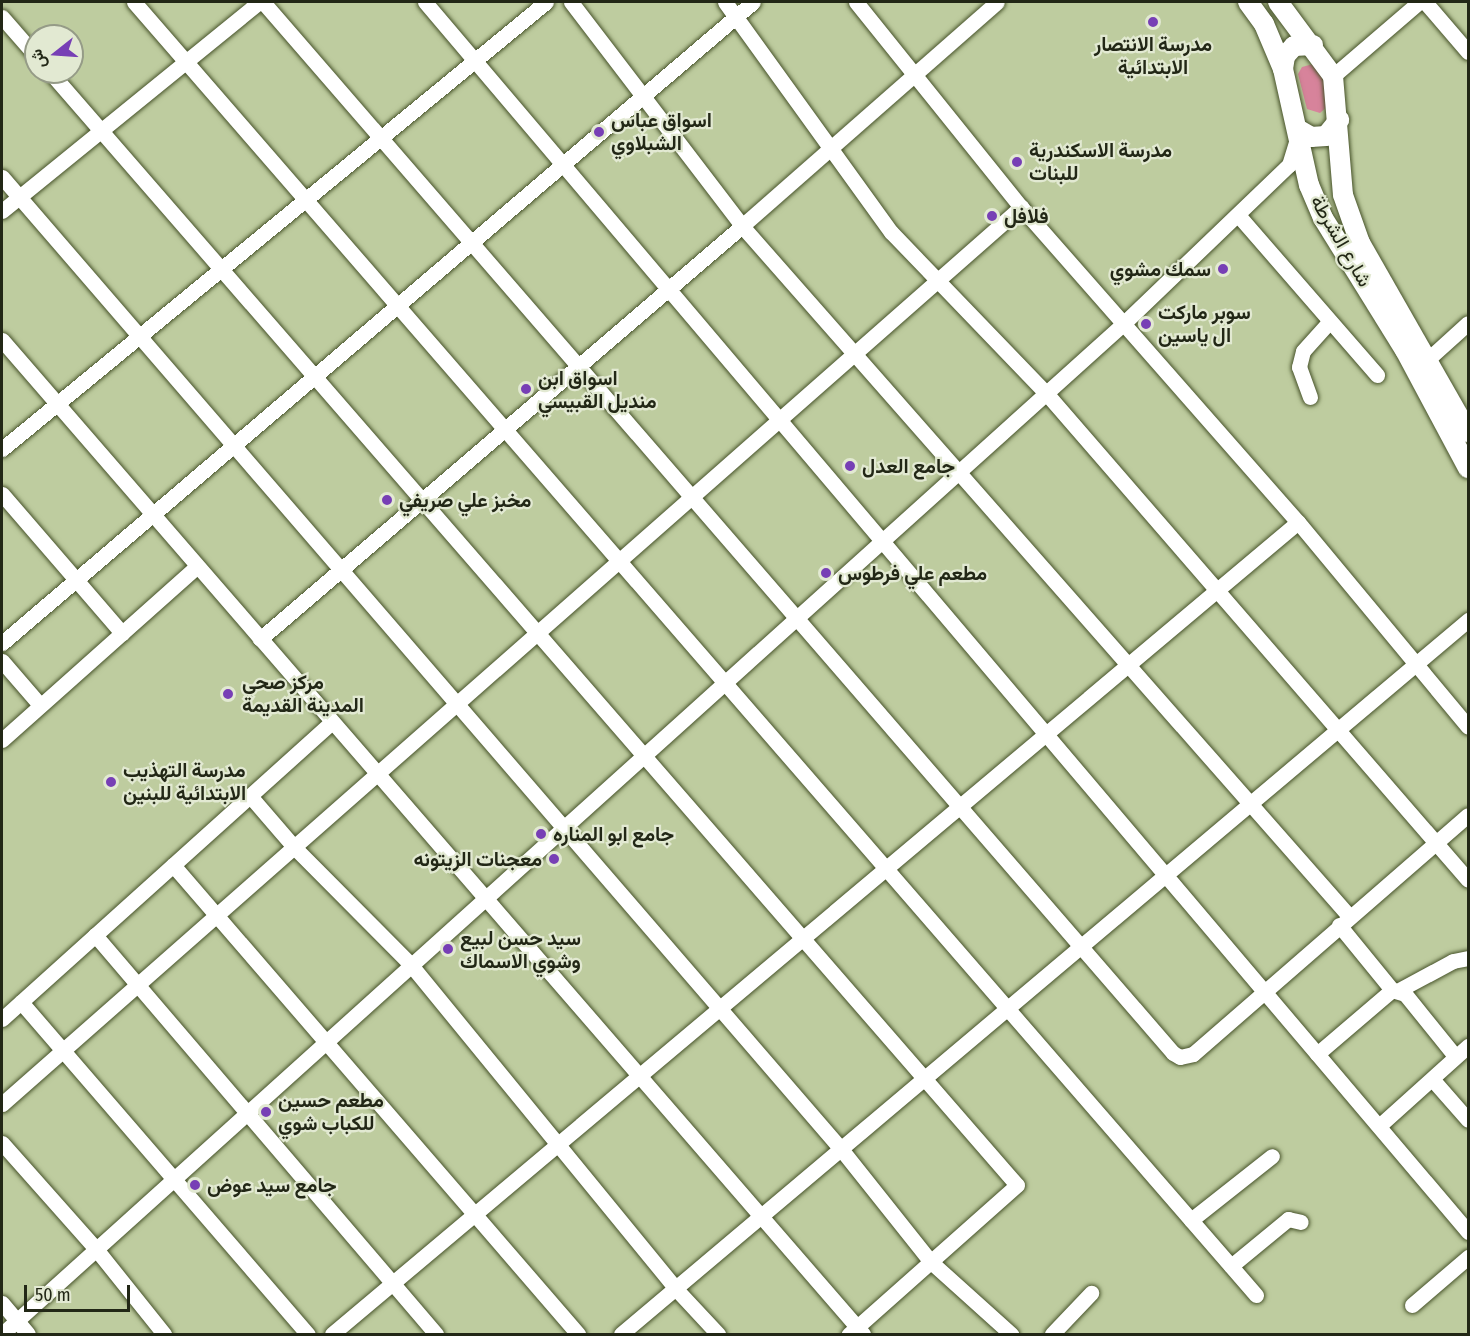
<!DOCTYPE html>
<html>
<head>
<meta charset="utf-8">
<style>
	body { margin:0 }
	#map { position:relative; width:1470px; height:1336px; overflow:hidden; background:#becc9f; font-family:"Fira Sans Condensed",Vazirmatn,sans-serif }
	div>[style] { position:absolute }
	.green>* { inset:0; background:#d7839b }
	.roads { filter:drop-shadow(0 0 2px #47532a) drop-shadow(0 0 2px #47532a) }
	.minor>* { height:15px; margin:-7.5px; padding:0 7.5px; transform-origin:7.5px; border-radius:7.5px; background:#fff }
	.major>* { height:20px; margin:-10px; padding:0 10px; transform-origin:10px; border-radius:10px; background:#fff }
	.dots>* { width:16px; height:16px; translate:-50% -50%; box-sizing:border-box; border:3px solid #e2e9d2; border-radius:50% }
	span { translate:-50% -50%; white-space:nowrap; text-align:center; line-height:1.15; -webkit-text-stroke:4.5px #e2e9d2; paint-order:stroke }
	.poi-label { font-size:20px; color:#222716; font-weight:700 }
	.left { translate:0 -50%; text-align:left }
	.right { translate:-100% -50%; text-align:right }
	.street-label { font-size:20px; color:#222716 }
	.frame { position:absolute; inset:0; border:3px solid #222716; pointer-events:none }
	.north { position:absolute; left:24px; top:24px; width:60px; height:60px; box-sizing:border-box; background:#e2e9d2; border:2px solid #959b87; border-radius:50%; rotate:253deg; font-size:16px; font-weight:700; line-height:24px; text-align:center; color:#222716 }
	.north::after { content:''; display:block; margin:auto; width:21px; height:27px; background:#773fb5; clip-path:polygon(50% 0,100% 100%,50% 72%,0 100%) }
	.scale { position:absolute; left:24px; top:1285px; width:106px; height:27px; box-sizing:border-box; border:3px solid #222716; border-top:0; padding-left:8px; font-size:18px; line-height:21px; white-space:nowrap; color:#222716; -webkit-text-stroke:4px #e2e9d2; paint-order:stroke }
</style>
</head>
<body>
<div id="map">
	<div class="green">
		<i style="clip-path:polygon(1313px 64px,1322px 70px,1329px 105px,1320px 113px,1307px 109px,1298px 74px,1302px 67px)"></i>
	</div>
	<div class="roads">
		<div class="minor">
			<i style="left:134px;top:2px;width:1712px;rotate:49.05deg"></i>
			<i style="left:263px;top:2px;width:1390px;rotate:49.11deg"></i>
			<i style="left:1173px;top:1053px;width:8px;rotate:30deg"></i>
			<i style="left:1180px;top:1057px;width:13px;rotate:-13deg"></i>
			<i style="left:1193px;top:1054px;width:364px;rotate:-41deg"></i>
			<i style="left:425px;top:2px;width:1613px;rotate:49.7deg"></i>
			<i style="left:571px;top:2px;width:282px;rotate:52.6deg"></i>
			<i style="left:742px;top:226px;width:919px;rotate:48.66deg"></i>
			<i style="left:725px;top:2px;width:284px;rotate:54.2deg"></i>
			<i style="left:891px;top:232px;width:223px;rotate:46.1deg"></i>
			<i style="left:1046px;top:393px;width:644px;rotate:49.09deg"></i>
			<i style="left:856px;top:2px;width:263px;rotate:51.2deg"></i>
			<i style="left:1021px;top:207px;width:419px;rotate:48.7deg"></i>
			<i style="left:1298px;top:522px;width:266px;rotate:50.3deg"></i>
			<i style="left:1425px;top:2px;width:66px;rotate:49.3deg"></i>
			<i style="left:2px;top:17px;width:52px;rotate:48.9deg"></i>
			<i style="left:50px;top:72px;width:1474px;rotate:49.02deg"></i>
			<i style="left:1017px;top:1185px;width:225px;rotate:138.4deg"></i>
			<i style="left:1333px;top:76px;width:113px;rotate:-40.7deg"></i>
			<i style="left:2px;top:177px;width:1284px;rotate:49.2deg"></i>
			<i style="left:841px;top:1149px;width:144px;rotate:51.5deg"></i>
			<i style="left:931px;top:1262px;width:108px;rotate:42deg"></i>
			<i style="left:2px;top:211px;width:331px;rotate:-39.1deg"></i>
			<i style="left:1238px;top:215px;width:212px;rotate:49deg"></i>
			<i style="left:2px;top:340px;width:1315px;rotate:49.1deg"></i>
			<i style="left:1427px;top:360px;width:55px;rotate:-42.1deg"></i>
			<i style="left:1310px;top:397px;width:32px;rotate:-110deg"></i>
			<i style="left:1299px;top:367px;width:16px;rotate:-76deg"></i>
			<i style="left:1303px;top:351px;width:40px;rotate:-48deg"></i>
			<i style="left:2px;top:449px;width:704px;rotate:-39.41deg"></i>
			<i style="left:2px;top:494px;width:184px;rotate:49.2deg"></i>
			<i style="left:260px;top:639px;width:635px;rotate:-40.59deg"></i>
			<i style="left:742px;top:226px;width:339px;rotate:-41.3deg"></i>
			<i style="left:2px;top:643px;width:987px;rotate:-40.48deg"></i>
			<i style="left:2px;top:661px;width:58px;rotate:49.2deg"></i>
			<i style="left:2px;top:740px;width:261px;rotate:-41.7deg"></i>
			<i style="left:250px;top:796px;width:67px;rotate:49.2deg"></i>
			<i style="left:294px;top:847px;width:166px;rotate:45.2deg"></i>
			<i style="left:411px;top:965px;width:419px;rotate:50.7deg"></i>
			<i style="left:676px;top:1289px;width:62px;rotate:47deg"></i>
			<i style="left:173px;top:865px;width:620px;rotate:49.19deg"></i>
			<i style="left:1339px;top:925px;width:84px;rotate:50.8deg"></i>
			<i style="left:1392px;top:990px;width:14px;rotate:17deg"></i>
			<i style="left:1405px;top:994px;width:80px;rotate:51.1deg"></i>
			<i style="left:95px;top:935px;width:525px;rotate:49.48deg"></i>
			<i style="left:1399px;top:990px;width:61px;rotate:-28.2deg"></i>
			<i style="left:1453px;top:961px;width:15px;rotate:-11deg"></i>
			<i style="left:21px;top:1002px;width:439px;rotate:49.2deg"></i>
			<i style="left:2px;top:1019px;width:444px;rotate:-42deg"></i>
			<i style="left:1317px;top:1054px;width:99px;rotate:-40.5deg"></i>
			<i style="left:1433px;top:1080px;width:53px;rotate:48.8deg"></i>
			<i style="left:2px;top:1104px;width:1358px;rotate:-41.36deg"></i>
			<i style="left:1379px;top:1126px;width:120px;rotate:-42deg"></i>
			<i style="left:2px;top:1143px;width:142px;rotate:48.4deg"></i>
			<i style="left:96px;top:1249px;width:109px;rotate:51.3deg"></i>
			<i style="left:1191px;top:1220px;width:103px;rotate:-38.3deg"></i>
			<i style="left:1231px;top:1266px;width:74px;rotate:-39.5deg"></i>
			<i style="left:1288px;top:1219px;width:13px;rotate:13deg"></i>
			<i style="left:2px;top:1303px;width:40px;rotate:50deg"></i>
			<i style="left:1412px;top:1305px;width:74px;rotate:-40.6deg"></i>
			<i style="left:2px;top:1334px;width:1510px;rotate:-42.02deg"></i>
			<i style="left:1124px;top:323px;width:228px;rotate:-43.8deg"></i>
			<i style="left:1289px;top:165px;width:31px;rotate:-73deg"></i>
			<i style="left:332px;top:1334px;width:1262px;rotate:-40.05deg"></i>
			<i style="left:621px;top:1334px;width:1108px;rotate:-40.13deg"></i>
			<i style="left:1052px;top:1334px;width:57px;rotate:-46.4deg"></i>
		</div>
		<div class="major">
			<i style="left:1248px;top:2px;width:27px;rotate:54deg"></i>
			<i style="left:1264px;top:24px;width:49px;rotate:67.1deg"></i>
			<i style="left:1283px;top:69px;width:119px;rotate:77.4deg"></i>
			<i style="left:1309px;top:185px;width:36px;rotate:67deg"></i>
			<i style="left:1323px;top:218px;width:155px;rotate:58.2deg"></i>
			<i style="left:1405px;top:350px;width:134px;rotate:61.9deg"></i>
			<i style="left:1278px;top:2px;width:92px;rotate:53.4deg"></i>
			<i style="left:1333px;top:76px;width:119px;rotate:85.2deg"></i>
			<i style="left:1343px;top:195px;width:51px;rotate:70.5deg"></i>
			<i style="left:1360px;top:243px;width:218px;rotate:60.3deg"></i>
			<i style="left:1283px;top:69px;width:13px;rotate:-81deg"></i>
			<i style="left:1285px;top:56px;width:13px;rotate:-48deg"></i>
			<i style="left:1294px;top:46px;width:19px;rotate:-3deg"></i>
			<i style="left:1299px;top:130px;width:14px;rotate:30deg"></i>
			<i style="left:1311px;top:137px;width:15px;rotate:-4deg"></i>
			<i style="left:1326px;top:136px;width:21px;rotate:-51deg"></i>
		</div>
	</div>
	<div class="dots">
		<i style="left:1153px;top:22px;background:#773fb5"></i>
		<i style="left:599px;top:132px;background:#773fb5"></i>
		<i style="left:1017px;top:162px;background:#773fb5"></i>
		<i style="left:992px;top:216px;background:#773fb5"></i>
		<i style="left:1223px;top:269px;background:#773fb5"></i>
		<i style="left:1146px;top:324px;background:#773fb5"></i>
		<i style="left:526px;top:389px;background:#773fb5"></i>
		<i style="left:850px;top:466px;background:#773fb5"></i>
		<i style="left:387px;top:500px;background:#773fb5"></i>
		<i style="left:826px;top:573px;background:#773fb5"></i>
		<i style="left:228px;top:694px;background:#773fb5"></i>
		<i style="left:111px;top:782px;background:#773fb5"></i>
		<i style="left:541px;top:834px;background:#773fb5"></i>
		<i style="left:554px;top:859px;background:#773fb5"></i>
		<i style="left:448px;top:949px;background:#773fb5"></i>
		<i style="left:266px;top:1112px;background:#773fb5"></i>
		<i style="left:195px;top:1185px;background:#773fb5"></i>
	</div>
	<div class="poi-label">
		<span style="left:1153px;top:56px">مدرسة الانتصار<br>الابتدائية</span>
		<span class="left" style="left:611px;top:132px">اسواق عباس<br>الشبلاوي</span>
		<span class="left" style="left:1029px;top:162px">مدرسة الاسكندرية<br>للبنات</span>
		<span class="left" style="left:1004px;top:216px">فلافل</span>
		<span class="right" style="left:1211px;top:269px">سمك مشوي</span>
		<span class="left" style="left:1158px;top:324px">سوبر ماركت<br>ال ياسين</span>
		<span class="left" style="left:538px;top:390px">اسواق ابن<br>منديل القبيسي</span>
		<span class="left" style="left:862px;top:466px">جامع العدل</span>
		<span class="left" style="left:399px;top:500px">مخبز علي صريفي</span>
		<span class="left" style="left:838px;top:573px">مطعم علي فرطوس</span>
		<span class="left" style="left:242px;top:694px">مركز صحي<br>المدينة القديمة</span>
		<span class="left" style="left:123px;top:782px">مدرسة التهذيب<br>الابتدائية للبنين</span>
		<span class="left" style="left:553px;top:834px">جامع ابو المناره</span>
		<span class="right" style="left:542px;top:859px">معجنات الزيتونه</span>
		<span class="left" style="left:460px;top:950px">سيد حسن لبيع<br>وشوي الاسماك</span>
		<span class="left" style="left:278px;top:1112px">مطعم حسين<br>للكباب شوي</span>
		<span class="left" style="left:207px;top:1185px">جامع سيد عوض</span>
	</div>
	<div class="street-label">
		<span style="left:1341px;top:241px;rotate:60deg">شارع الشرطة</span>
	</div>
	<div class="frame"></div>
	<div class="north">ش</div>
	<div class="scale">50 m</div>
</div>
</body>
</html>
